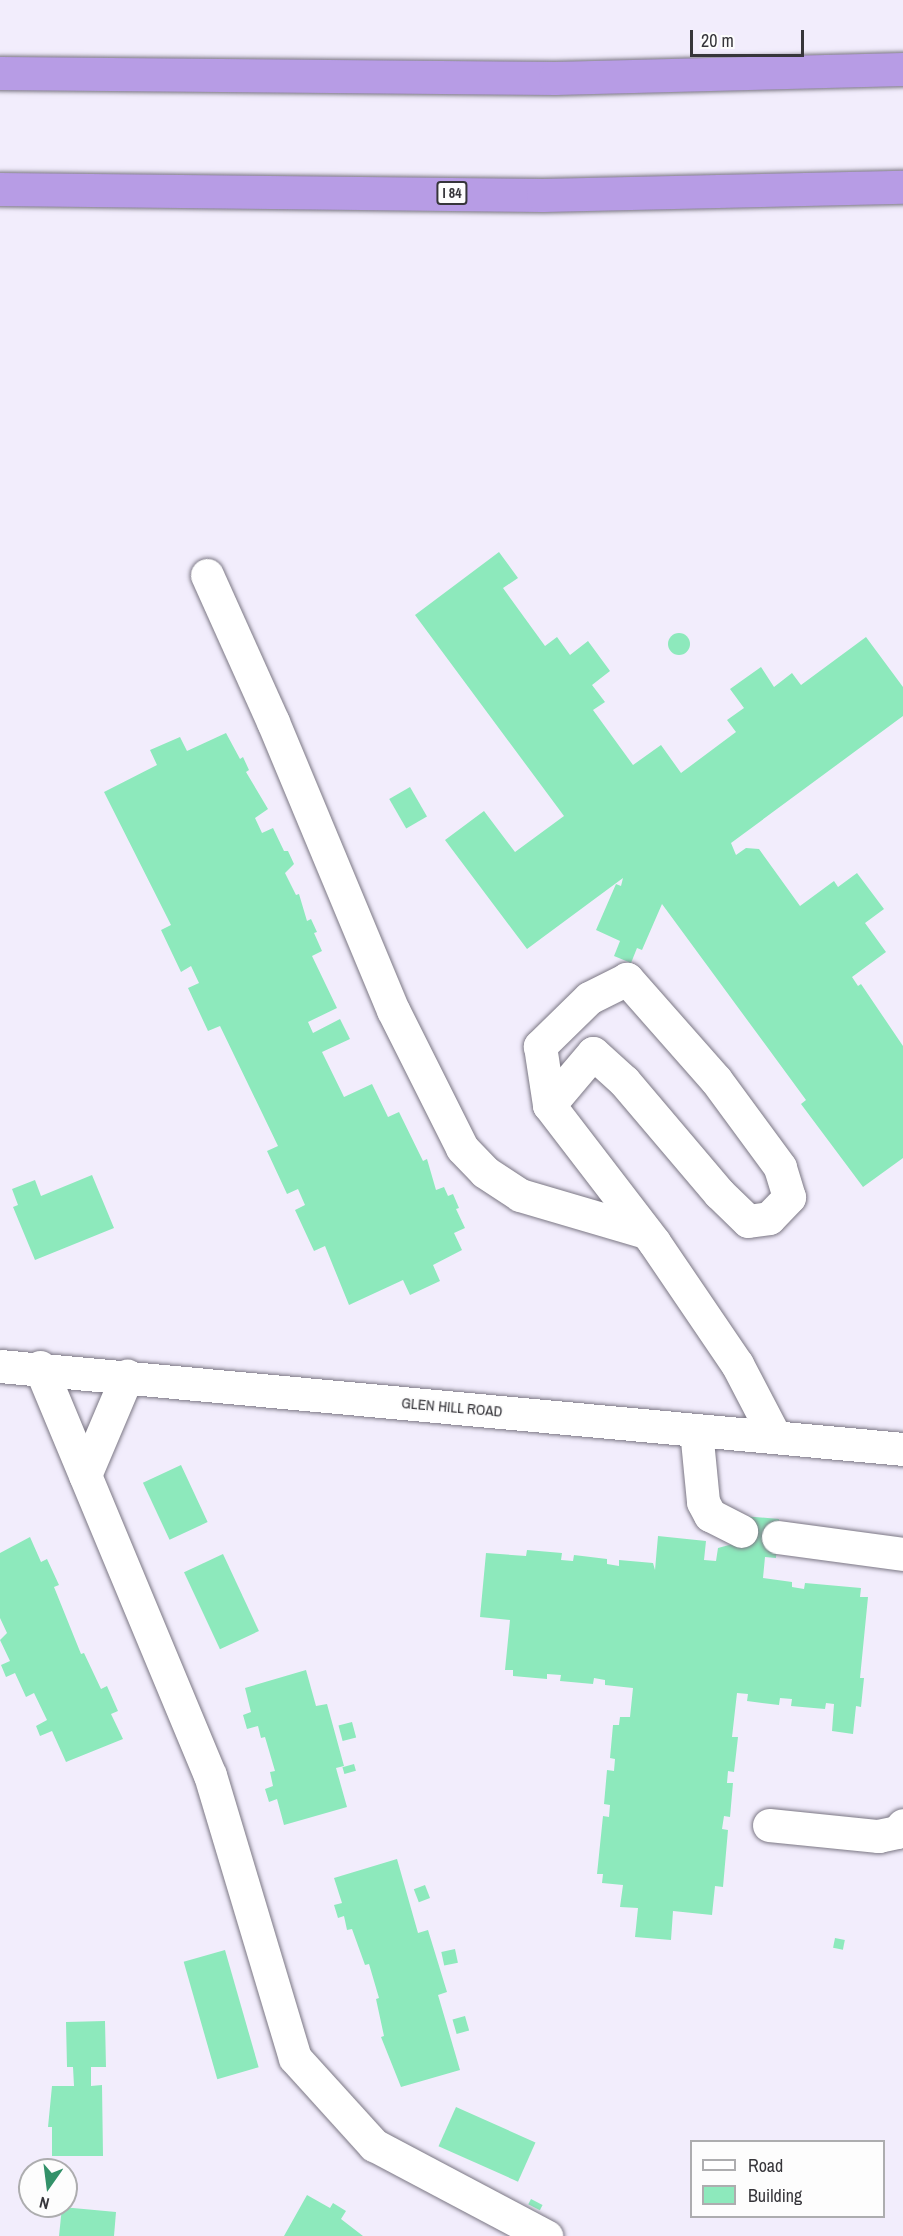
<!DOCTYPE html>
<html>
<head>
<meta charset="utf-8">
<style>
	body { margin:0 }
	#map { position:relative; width:903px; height:2236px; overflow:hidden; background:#f2edfc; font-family:"Archivo Narrow",sans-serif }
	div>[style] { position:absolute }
	.building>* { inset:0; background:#8de9bc; transform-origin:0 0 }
	.round { border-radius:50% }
	.roads { filter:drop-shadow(0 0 2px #7b7784) drop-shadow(0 0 2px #7b7784) }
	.minor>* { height:33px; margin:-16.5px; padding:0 16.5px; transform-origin:16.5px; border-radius:16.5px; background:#fff }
	.highway>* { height:33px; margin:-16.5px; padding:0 16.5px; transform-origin:16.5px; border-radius:16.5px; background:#b79ce5 }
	span { translate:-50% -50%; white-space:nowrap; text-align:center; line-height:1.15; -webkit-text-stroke:4.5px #fdfdfd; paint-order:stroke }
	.shield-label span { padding:2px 4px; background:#fdfdfd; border:2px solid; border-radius:4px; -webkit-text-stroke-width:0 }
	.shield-label { font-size:14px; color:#36353a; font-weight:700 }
	.street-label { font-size:15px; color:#36353a }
	.legend { position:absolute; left:690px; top:2140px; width:195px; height:78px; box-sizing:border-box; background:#fdfdfd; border:2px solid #adadaf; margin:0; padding:8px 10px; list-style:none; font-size:18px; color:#36353a }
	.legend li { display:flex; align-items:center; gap:12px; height:30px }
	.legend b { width:30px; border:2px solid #adadaf }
	.north { position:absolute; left:18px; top:2158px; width:60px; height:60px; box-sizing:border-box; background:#fdfdfd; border:2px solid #adadaf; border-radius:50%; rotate:194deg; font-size:16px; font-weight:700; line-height:24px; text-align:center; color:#36353a }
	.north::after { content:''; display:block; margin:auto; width:21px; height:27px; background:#339169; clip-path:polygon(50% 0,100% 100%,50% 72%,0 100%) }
	.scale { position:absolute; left:690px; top:30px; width:114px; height:27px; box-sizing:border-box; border:3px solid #36353a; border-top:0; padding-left:8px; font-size:18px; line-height:21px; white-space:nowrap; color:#36353a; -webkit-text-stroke:4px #fdfdfd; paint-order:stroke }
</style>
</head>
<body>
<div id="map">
	<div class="building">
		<i style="clip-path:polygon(499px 552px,518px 578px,503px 588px,545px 646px,557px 637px,570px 655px,588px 641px,610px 671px,592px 685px,605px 702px,593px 710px,633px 765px,661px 745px,681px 773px,736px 732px,727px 720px,744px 708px,730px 689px,761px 667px,774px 687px,792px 673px,801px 685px,866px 637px,903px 687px,903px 716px,731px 843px,736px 855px,746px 848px,759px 849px,800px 906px,834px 881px,838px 887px,857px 873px,884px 909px,865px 923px,886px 952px,852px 977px,858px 986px,861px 984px,903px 1046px,903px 1158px,863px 1187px,801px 1104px,806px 1100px,662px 904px,642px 950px,637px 948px,631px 963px,614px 956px,620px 941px,596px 930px,616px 884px,621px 886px,623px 878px,527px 949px,445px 840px,484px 811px,515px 852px,564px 816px,415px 615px)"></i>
		<i class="round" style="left:668px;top:633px;width:22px;height:22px"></i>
		<i style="clip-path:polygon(226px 733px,240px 759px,243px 757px,249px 770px,246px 772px,268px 809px,255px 818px,262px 833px,273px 828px,284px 851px,288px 851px,294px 864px,285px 873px,296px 895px,299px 894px,307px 921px,311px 919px,317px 932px,314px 933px,322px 951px,312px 956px,337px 1008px,308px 1022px,313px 1033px,340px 1019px,350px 1039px,322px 1052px,344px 1097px,372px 1084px,388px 1117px,399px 1112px,423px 1161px,427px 1159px,436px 1190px,444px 1187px,448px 1196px,453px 1194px,459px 1208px,456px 1209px,465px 1228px,454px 1233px,462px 1250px,433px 1265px,440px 1281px,410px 1295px,403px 1280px,349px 1305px,325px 1246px,314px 1251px,295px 1210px,305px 1205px,298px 1189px,287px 1194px,267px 1151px,278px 1146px,220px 1026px,208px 1031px,188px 988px,199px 983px,191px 966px,181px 972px,161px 930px,171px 925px,104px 792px,157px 765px,150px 750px,180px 737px,187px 751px)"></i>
		<i style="left:410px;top:787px;width:34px;height:24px;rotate:60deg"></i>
		<i style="clip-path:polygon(92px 1175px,114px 1228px,35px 1260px,13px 1207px,18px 1205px,12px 1189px,35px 1180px,41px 1196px)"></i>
		<i style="left:181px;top:1465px;width:63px;height:42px;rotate:65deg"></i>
		<i style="clip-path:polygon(742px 1516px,779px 1519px,776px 1558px,765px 1557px,763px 1578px,792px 1582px,792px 1587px,804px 1589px,805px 1583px,861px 1588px,860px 1597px,868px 1597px,860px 1678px,864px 1678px,861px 1707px,856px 1706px,853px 1734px,832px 1731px,834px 1704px,826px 1703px,825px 1709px,791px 1706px,792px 1699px,780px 1698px,779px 1705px,747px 1701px,748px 1694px,737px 1693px,732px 1737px,738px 1737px,734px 1772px,728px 1771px,727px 1783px,733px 1783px,730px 1817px,724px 1816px,722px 1829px,728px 1830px,723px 1887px,715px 1886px,712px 1915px,673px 1911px,671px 1940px,635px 1937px,638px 1908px,620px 1907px,623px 1885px,602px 1883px,603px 1874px,597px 1874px,603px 1816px,609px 1817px,610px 1805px,604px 1804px,607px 1770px,614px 1771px,615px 1759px,610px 1758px,613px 1725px,619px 1725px,620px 1717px,630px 1717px,633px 1688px,605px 1685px,605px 1680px,594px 1678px,593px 1684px,560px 1681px,561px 1675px,547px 1674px,547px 1679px,513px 1676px,513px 1670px,505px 1670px,510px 1620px,480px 1617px,486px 1553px,526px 1556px,527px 1550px,562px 1553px,561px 1560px,573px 1561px,574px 1555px,607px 1559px,607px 1564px,619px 1566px,619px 1560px,653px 1563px,655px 1570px,658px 1536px,706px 1541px,704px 1560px,716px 1561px,718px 1548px,740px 1542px)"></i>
		<i style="clip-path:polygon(30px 1537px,41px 1562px,47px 1559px,59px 1585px,54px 1587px,81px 1654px,84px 1653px,101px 1689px,107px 1686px,118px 1711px,111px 1714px,123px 1739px,66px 1762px,52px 1731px,40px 1736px,36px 1726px,47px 1720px,34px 1693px,26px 1697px,15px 1673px,6px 1677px,1px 1665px,10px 1661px,0 1640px,7px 1633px,0 1618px,0 1553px)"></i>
		<i style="left:223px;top:1554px;width:85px;height:43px;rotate:65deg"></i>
		<i style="clip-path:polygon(306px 1670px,316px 1706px,327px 1704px,344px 1766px,336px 1768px,347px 1807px,284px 1825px,277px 1799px,269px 1802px,265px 1789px,273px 1786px,270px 1772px,275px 1771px,265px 1737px,261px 1738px,258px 1726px,247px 1729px,243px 1715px,251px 1712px,245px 1688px)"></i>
		<i style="left:352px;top:1722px;width:16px;height:14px;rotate:75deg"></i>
		<i style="left:354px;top:1764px;width:7px;height:12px;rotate:74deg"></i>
		<i style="clip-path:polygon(397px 1859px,418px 1933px,428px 1930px,447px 1992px,438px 1995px,460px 2070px,401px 2087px,381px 2037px,384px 2036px,376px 1999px,379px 1998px,369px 1964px,365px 1965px,352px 1929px,347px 1930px,344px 1916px,338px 1918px,334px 1905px,342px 1903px,334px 1878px)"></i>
		<i style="left:425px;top:1885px;width:14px;height:12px;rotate:69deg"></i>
		<i style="left:835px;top:1938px;width:10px;height:10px;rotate:11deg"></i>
		<i style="left:455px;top:1949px;width:14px;height:14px;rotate:78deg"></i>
		<i style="left:225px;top:1950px;width:122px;height:43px;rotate:74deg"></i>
		<i style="left:465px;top:2016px;width:15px;height:13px;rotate:74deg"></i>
		<i style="clip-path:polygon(105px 2021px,106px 2067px,91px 2067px,91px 2086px,102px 2085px,103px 2156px,52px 2156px,52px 2127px,48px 2127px,52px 2086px,74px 2086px,73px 2067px,67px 2067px,66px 2022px)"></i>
		<i style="left:456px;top:2107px;width:87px;height:43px;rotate:24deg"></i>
		<i style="clip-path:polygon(307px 2195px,330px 2208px,333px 2203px,346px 2211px,341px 2219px,363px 2236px,284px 2236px)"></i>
		<i style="left:531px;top:2199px;width:13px;height:6px;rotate:27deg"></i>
		<i style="clip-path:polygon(62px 2207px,116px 2212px,114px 2236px,59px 2236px)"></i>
	</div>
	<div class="roads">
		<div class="minor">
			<i style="left:207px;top:575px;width:161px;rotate:65.8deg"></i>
			<i style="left:273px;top:722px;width:312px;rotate:67.4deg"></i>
			<i style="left:393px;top:1010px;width:154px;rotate:63.4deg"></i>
			<i style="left:462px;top:1148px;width:33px;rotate:46deg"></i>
			<i style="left:485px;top:1172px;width:42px;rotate:33.3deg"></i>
			<i style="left:520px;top:1195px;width:131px;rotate:16.4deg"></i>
			<i style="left:549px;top:1105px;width:68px;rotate:-49.8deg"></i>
			<i style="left:593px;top:1053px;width:42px;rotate:42.1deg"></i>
			<i style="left:624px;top:1081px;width:147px;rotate:49.7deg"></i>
			<i style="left:719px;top:1193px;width:40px;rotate:44deg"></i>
			<i style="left:748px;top:1221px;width:21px;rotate:-8deg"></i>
			<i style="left:769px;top:1218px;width:29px;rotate:-46deg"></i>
			<i style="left:789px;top:1197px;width:31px;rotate:-107deg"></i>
			<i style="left:780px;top:1167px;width:108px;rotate:-126.3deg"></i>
			<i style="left:716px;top:1080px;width:135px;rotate:-131.4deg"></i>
			<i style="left:627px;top:979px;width:42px;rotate:153.4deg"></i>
			<i style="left:589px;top:998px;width:69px;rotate:135.6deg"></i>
			<i style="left:540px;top:1046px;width:60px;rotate:81.3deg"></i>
			<i style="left:549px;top:1105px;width:173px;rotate:52.5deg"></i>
			<i style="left:654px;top:1242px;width:148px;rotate:55.8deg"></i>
			<i style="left:737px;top:1364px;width:82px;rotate:62.5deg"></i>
			<i style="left:0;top:1366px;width:907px;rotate:5.25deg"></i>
			<i style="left:40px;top:1367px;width:442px;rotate:67.4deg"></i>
			<i style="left:210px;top:1775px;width:295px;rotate:73.3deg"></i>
			<i style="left:295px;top:2058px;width:118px;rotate:47.8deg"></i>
			<i style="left:374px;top:2145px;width:195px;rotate:27.9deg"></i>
			<i style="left:696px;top:1430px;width:72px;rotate:84.4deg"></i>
			<i style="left:703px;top:1502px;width:15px;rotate:62deg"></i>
			<i style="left:710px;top:1515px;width:35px;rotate:27deg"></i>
			<i style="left:85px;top:1475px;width:108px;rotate:-67deg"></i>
			<i style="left:778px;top:1537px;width:126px;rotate:7.7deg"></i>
			<i style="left:769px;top:1825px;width:110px;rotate:5.8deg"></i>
			<i style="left:878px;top:1836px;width:19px;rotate:-12deg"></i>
			<i style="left:897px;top:1832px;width:9px;rotate:-49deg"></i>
		</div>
		<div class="highway">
			<i style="left:0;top:73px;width:555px;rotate:0.52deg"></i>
			<i style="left:555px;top:78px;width:348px;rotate:-1.5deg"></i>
			<i style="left:0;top:189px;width:543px;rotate:0.63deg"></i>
			<i style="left:543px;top:195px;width:360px;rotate:-1.3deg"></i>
		</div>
	</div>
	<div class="shield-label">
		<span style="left:452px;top:193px">I 84</span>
	</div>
	<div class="street-label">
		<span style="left:452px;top:1407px;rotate:5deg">GLEN HILL ROAD</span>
	</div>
	<ul class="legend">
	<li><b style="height:8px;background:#fff"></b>Road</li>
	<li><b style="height:16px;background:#8de9bc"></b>Building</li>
	</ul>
	<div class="north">N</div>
	<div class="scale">20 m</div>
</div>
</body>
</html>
